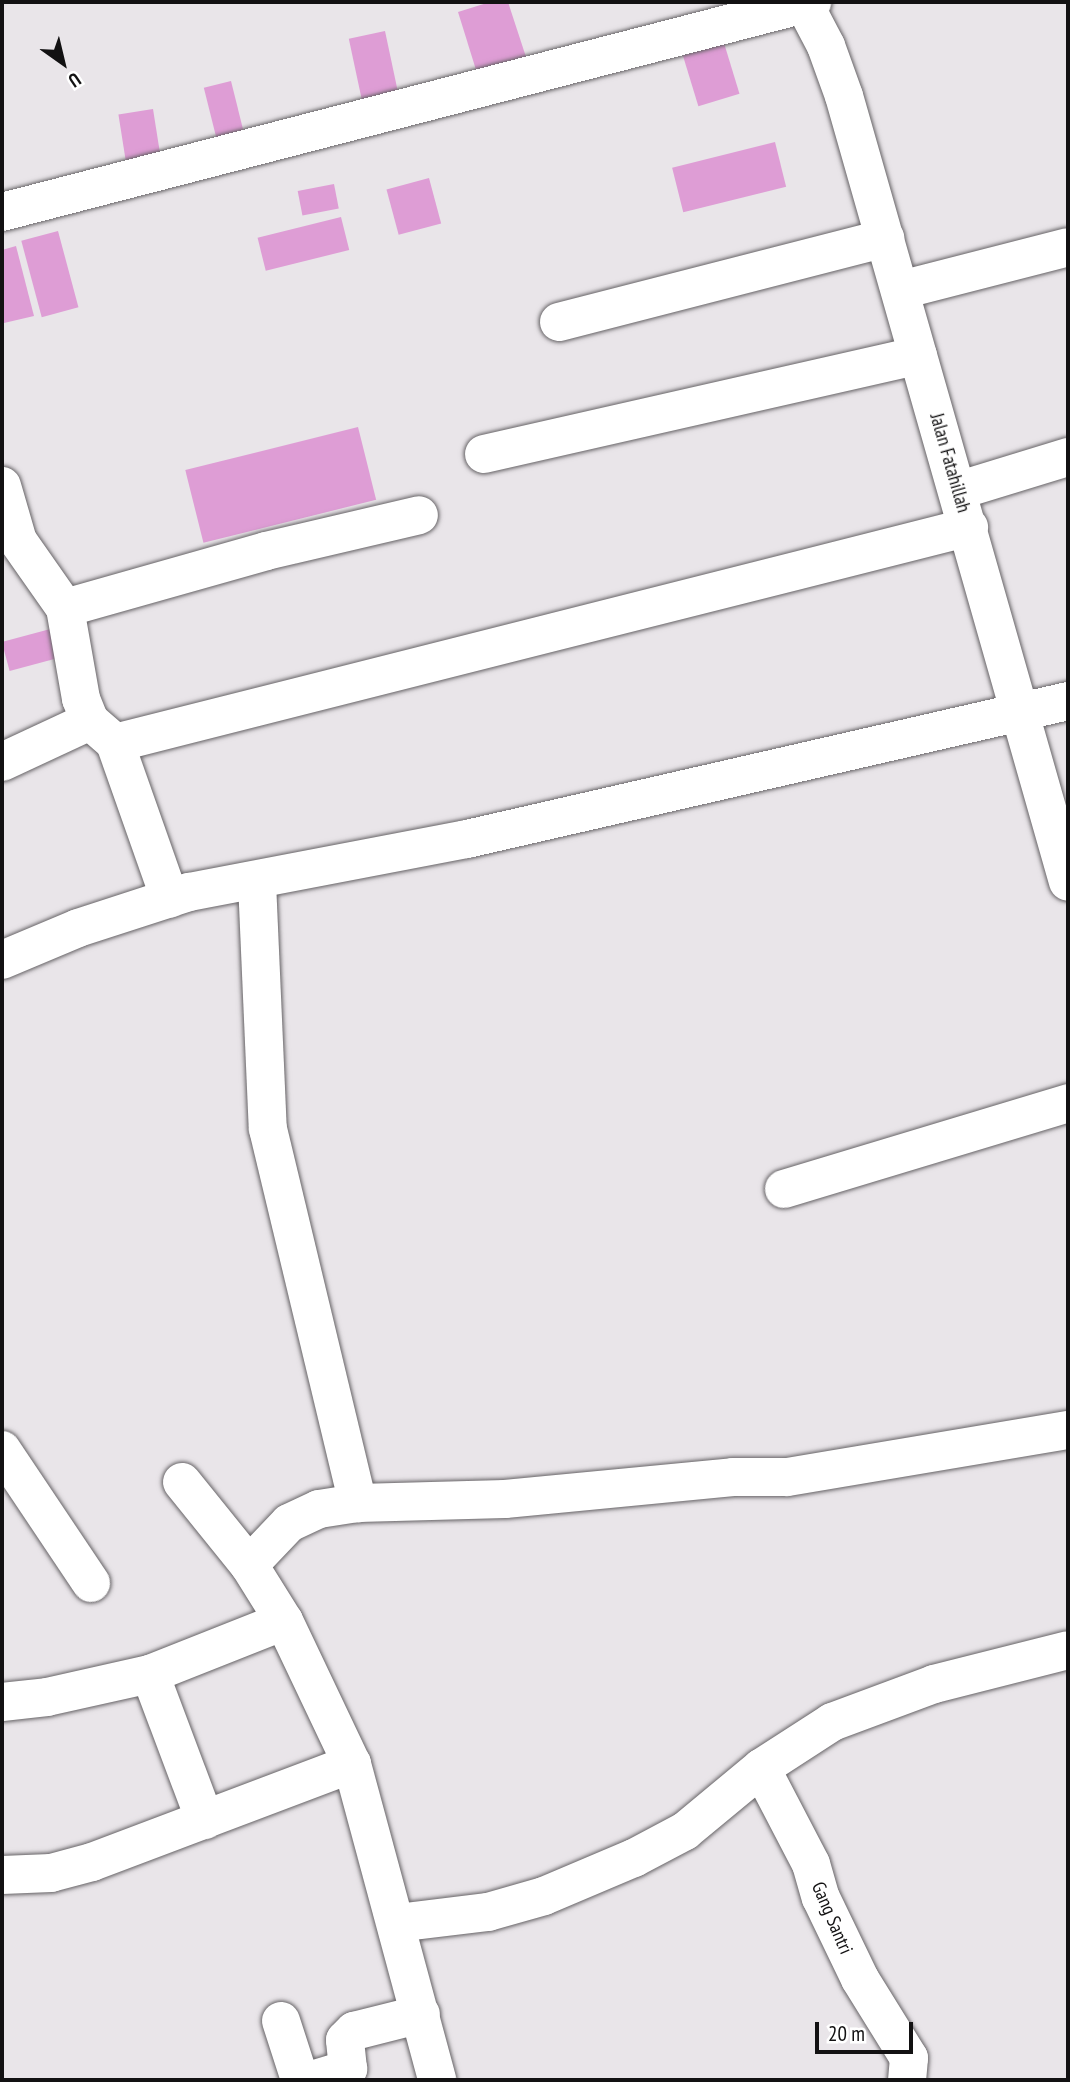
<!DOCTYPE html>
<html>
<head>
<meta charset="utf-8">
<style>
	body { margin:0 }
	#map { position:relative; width:1070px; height:2082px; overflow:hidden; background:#e9e5e9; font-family:"PT Sans Narrow",sans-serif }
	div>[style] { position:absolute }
	.building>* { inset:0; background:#de9dd5; transform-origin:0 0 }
	.roads { filter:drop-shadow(0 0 2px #666366) drop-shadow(0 0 2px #666366) }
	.minor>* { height:38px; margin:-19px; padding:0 19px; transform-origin:19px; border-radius:19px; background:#fff }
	span { translate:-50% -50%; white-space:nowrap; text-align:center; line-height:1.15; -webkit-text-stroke:5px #fff; paint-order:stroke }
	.street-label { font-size:19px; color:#121112 }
	.frame { position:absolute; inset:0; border:4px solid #121112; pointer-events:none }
	.north { position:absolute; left:28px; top:28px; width:70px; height:70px; -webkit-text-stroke:5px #fff; paint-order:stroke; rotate:146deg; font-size:19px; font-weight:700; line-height:28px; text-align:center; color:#121112 }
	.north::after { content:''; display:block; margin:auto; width:24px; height:32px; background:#121112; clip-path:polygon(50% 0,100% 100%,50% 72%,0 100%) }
	.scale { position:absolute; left:815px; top:2022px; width:98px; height:32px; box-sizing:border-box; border:4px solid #121112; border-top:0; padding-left:9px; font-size:21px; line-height:24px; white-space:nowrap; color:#121112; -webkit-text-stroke:5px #fff; paint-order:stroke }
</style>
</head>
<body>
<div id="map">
	<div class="building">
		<i style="clip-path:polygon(490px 2px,508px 2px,526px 57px,477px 73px,458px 12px)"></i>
		<i style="left:385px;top:31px;width:62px;height:37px;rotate:78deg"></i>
		<i style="left:724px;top:43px;width:53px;height:43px;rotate:73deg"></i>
		<i style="left:231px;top:81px;width:60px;height:28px;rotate:76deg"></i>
		<i style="left:153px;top:109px;width:46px;height:35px;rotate:81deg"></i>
		<i style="left:775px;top:142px;width:46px;height:106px;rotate:76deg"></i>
		<i style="left:429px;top:178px;width:47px;height:44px;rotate:75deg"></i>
		<i style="left:334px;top:184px;width:25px;height:37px;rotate:79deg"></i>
		<i style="left:341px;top:217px;width:34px;height:86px;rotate:76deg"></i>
		<i style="left:58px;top:231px;width:79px;height:38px;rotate:75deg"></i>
		<i style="clip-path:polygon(16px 246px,34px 316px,4px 323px,2px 250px)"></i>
		<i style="left:358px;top:427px;width:75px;height:178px;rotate:76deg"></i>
		<i style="left:54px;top:628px;width:30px;height:54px;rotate:75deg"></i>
	</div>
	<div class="roads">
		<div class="minor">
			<i style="left:803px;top:2px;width:50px;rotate:62.4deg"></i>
			<i style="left:826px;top:46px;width:53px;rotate:70.2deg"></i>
			<i style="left:844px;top:96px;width:817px;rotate:74.09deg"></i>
			<i style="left:2px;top:212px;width:837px;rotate:-14.53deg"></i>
			<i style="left:901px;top:290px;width:172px;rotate:-14.4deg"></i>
			<i style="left:559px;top:322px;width:337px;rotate:-14.4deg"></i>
			<i style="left:484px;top:454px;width:445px;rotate:-12.8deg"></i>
			<i style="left:2px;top:486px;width:57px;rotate:73.8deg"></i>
			<i style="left:18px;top:541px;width:82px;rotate:55deg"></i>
			<i style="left:65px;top:608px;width:92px;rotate:80deg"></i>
			<i style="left:81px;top:699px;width:24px;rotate:68deg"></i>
			<i style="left:90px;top:721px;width:33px;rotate:41deg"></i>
			<i style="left:115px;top:743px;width:881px;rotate:-14.19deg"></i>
			<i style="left:960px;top:490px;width:113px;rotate:-17deg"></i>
			<i style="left:65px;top:608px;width:209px;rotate:-15.8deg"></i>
			<i style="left:266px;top:551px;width:157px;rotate:-13.2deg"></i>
			<i style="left:115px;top:743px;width:165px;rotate:70.6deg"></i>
			<i style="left:2px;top:762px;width:97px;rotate:-25deg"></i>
			<i style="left:257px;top:882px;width:247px;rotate:87.5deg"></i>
			<i style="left:268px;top:1129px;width:385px;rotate:76.5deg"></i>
			<i style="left:2px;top:960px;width:82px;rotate:-22.8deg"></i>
			<i style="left:78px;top:928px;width:117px;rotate:-18deg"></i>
			<i style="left:189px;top:892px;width:283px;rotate:-10.8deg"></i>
			<i style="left:467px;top:839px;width:617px;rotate:-12.93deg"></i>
			<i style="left:784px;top:1189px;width:297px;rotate:-16.8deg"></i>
			<i style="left:2px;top:1450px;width:160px;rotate:56.2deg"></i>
			<i style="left:182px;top:1482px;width:107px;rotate:51.1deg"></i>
			<i style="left:249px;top:1565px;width:66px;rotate:58deg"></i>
			<i style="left:284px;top:1621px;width:158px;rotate:64.6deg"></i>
			<i style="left:352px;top:1764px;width:327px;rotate:74.9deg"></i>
			<i style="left:249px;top:1565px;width:58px;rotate:-46.4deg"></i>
			<i style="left:289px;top:1523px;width:33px;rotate:-25deg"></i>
			<i style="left:319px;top:1509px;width:39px;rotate:-9deg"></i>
			<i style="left:358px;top:1503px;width:147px;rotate:-1.6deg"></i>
			<i style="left:505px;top:1499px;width:229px;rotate:-5.5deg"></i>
			<i style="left:733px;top:1477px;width:54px"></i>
			<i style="left:787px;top:1477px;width:285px;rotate:-9.5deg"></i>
			<i style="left:150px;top:1674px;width:156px;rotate:69.4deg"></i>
			<i style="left:2px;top:1702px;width:45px;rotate:-6.3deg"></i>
			<i style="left:47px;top:1697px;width:106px;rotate:-12.6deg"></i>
			<i style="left:150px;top:1674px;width:144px;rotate:-21.6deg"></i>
			<i style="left:761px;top:1768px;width:108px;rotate:62.5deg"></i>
			<i style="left:811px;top:1864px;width:35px;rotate:74deg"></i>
			<i style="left:821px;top:1898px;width:90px;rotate:64.3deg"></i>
			<i style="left:860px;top:1979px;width:93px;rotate:58.2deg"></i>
			<i style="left:909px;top:2058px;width:22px;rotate:95deg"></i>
			<i style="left:2px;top:1875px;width:49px;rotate:-2.3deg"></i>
			<i style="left:51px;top:1873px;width:42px;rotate:-15deg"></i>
			<i style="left:92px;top:1862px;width:278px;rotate:-20.7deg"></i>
			<i style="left:397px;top:1923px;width:92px;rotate:-6.9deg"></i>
			<i style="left:488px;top:1912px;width:58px;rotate:-15.9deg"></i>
			<i style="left:544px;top:1896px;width:98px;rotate:-22.9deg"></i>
			<i style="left:634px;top:1858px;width:58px;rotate:-27.9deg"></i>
			<i style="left:685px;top:1831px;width:99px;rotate:-39.7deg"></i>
			<i style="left:761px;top:1768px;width:85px;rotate:-32.9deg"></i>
			<i style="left:832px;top:1722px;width:109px;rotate:-20.4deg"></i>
			<i style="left:934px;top:1684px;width:138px;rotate:-14.2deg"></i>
			<i style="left:281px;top:2021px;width:62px;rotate:72.1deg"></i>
			<i style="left:312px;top:2080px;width:38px;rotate:-17deg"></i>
			<i style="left:348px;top:2069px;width:29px;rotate:-96deg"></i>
			<i style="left:345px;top:2040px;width:13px;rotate:-45deg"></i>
			<i style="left:354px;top:2031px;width:69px;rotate:-14.2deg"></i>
		</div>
	</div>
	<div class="street-label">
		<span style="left:950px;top:463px;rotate:74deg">Jalan Fatahillah</span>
		<span style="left:832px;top:1918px;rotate:67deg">Gang Santri</span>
	</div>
	<div class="frame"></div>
	<div class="north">U</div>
	<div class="scale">20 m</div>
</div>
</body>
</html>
